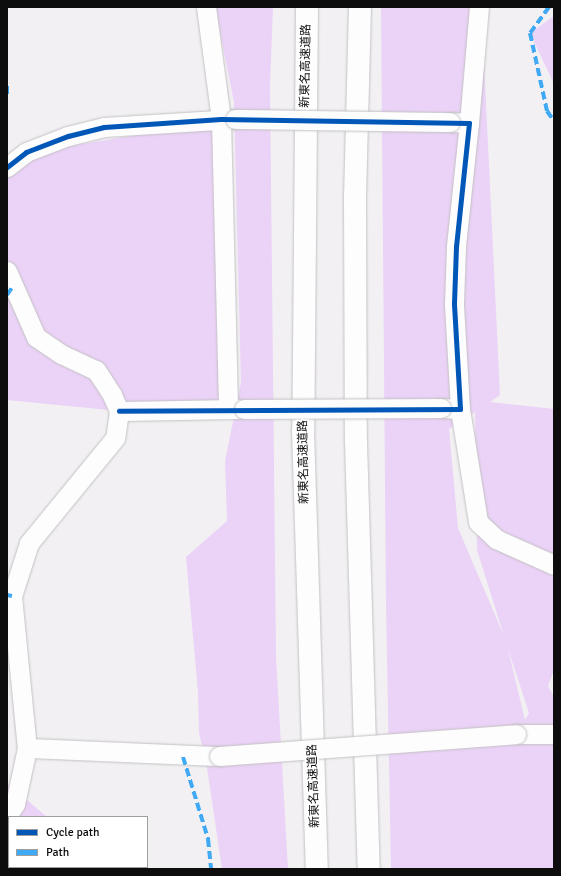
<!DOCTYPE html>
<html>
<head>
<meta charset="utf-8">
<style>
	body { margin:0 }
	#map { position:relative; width:561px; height:876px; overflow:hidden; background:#f2f0f3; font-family:Signika,"Noto Sans JP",sans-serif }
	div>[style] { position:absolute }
	.green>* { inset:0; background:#ebd2f7 }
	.roads { filter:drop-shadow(0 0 1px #c2c1c3) drop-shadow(0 0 1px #c2c1c3) }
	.minor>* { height:19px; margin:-9.5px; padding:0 9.5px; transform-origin:9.5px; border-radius:9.5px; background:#fdfdfd }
	.highway>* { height:22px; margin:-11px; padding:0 11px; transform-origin:11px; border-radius:11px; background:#fdfdfd }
	.bridges { filter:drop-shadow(0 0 1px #c2c1c3) drop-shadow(0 0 1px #c2c1c3) }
	.minor-bridge>* { height:19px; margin:-9.5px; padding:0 9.5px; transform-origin:9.5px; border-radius:9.5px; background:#fdfdfd }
	.quiet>* { height:4px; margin-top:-2px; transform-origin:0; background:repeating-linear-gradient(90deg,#3fa9f5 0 8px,transparent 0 12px) }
	.cycleway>* { height:5px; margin:-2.5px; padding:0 2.5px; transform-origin:2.5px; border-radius:2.5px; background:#0057b8 }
	span { translate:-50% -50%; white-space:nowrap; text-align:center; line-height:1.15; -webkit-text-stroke:3.5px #fff; paint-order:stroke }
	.street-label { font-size:12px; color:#0e0d0e }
	.frame { position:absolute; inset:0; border:8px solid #0e0d0e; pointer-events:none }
	.legend { position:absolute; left:8px; top:816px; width:140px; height:52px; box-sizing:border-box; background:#fff; border:1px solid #9f9e9f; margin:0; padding:5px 7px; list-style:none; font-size:12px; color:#0e0d0e }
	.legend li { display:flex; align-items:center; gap:8px; height:20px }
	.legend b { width:20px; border:1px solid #9f9e9f }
</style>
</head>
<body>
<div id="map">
	<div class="green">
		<i style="clip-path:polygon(215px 7px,273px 7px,270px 86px,276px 657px,288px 869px,222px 869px,206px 761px,199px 733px,198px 693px,186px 557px,227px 521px,225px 461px,241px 383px,234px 102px)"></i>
		<i style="clip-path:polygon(evenodd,381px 7px,478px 7px,483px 40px,500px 395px,490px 402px,554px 409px,554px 670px,548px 686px,554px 697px,554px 869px,391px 869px,386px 603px,381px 7px,475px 412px,477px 550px,504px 636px,458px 528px,449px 429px,475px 412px,381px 7px,508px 649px,529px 713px,525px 720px,508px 649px)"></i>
		<i style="clip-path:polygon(554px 16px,554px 84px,530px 33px)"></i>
		<i style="clip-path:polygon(214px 122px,228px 409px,119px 411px,7px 400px,7px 164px,35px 152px)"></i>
		<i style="clip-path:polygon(7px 783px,47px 817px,9px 817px,9px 867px,109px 869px,7px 869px)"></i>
	</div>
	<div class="roads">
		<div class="minor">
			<i style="left:206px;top:7px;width:113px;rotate:82.4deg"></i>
			<i style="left:221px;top:119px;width:290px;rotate:88.6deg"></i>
			<i style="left:469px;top:123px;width:116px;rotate:-85.1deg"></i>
			<i style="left:7px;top:167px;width:24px;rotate:-38deg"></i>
			<i style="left:26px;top:152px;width:45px;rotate:-20.9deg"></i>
			<i style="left:68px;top:136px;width:37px;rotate:-14deg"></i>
			<i style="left:104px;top:127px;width:130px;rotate:-3.5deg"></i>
			<i style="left:7px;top:271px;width:72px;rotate:66.3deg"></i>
			<i style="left:36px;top:337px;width:30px;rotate:34deg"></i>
			<i style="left:61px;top:354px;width:38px;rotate:25deg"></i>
			<i style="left:96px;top:370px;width:30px;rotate:57deg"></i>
			<i style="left:112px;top:395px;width:17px;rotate:66deg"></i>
			<i style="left:119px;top:411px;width:27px;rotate:98deg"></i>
			<i style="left:115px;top:438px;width:136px;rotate:129.3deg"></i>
			<i style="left:29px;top:543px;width:56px;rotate:107.8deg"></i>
			<i style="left:12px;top:596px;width:153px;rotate:84.4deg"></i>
			<i style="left:27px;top:748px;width:57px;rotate:102.1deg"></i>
			<i style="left:15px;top:804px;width:14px;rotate:124deg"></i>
			<i style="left:441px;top:408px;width:19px;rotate:3deg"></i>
			<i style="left:460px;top:409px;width:105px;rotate:-93.3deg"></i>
			<i style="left:454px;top:304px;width:58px;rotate:-88deg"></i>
			<i style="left:456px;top:246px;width:124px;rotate:-84deg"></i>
			<i style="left:469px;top:123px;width:19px;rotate:-177deg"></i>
			<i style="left:460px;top:409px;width:114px;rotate:80.9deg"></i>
			<i style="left:478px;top:522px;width:25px;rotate:43deg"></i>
			<i style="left:496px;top:539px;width:64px;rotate:24.1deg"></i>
			<i style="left:119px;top:411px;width:120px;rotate:-1deg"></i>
			<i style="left:516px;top:734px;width:38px"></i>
			<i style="left:27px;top:748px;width:192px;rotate:2.4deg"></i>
		</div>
		<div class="highway">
			<i style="left:307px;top:7px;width:423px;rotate:90.5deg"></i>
			<i style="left:303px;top:430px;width:439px;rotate:88.2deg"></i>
			<i style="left:360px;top:7px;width:190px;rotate:91.5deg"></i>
			<i style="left:355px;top:197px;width:245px;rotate:89.8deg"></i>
			<i style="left:356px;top:442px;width:427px;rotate:88.3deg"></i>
		</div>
	</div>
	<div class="bridges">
		<div class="minor-bridge">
			<i style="left:235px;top:119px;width:215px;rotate:0.8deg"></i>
			<i style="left:244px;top:409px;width:197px;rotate:-0.3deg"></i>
			<i style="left:219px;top:756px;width:298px;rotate:-4.2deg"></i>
		</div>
	</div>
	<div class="quiet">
		<i style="left:549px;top:7px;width:32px;rotate:126deg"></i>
		<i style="left:530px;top:33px;width:80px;rotate:77.7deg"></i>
		<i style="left:547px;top:111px;width:12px;rotate:55deg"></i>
		<i style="left:7px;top:86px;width:10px;rotate:90deg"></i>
		<i style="left:7px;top:295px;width:11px;rotate:-56deg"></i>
		<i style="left:7px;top:595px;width:5px;rotate:11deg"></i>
		<i style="left:183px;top:757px;width:86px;rotate:73deg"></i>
		<i style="left:208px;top:839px;width:30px;rotate:84deg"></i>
	</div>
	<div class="cycleway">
		<i style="left:7px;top:167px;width:24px;rotate:-38deg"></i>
		<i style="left:26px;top:152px;width:45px;rotate:-20.9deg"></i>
		<i style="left:68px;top:136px;width:37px;rotate:-14deg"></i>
		<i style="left:104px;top:127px;width:117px;rotate:-3.9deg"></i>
		<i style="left:221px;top:119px;width:248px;rotate:0.9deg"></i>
		<i style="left:469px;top:123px;width:124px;rotate:96deg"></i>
		<i style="left:456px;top:246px;width:58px;rotate:92deg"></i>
		<i style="left:454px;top:304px;width:105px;rotate:86.7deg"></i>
		<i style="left:460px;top:409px;width:341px;rotate:179.7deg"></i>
	</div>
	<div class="street-label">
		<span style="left:306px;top:66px;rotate:-89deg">新東名高速道路</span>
		<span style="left:304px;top:462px;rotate:-91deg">新東名高速道路</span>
		<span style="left:314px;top:786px;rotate:-92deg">新東名高速道路</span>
	</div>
	<div class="frame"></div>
	<ul class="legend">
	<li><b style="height:5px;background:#0057b8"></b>Cycle path</li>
	<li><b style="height:5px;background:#3fa9f5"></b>Path</li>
	</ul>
</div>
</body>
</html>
